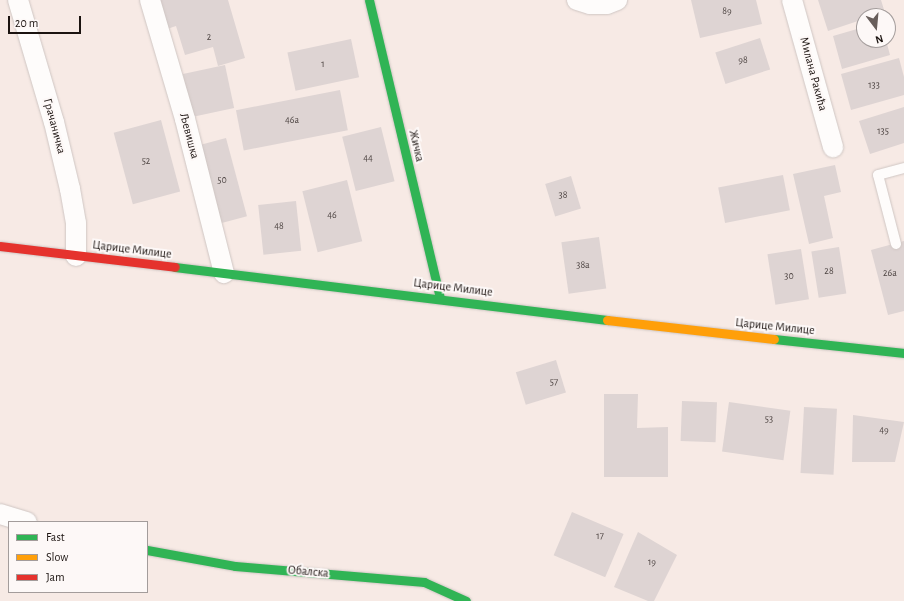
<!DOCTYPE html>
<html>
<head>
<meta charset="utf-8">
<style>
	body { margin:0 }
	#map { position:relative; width:904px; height:601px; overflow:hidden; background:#f7eae5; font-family:"Alegreya Sans",sans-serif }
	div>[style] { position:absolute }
	.building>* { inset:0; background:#ded4d3; transform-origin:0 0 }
	.roads { filter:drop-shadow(0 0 1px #cfc6c3) drop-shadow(0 0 1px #cfc6c3) }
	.lane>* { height:10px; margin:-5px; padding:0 5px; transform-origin:5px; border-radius:5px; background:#fefcfb }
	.street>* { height:20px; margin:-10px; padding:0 10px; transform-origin:10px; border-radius:10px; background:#fefcfb }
	.fast>* { height:9px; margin:-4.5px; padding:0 4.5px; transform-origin:4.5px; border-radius:4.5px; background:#30b455 }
	.slow>* { height:9px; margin:-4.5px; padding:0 4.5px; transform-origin:4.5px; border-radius:4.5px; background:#ff9f0a }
	.jam>* { height:9px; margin:-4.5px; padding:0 4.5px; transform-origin:4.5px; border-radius:4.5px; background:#e5322d }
	span { translate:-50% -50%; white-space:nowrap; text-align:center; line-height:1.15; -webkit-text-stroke:4px #fdf8f7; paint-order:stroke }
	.number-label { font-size:10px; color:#4e4543 }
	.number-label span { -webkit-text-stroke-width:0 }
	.street-label { font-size:12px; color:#1b1310 }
	.legend { position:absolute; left:8px; top:521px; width:140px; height:72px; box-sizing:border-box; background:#fdf8f7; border:1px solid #a39c9b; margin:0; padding:5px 7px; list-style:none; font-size:12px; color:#1b1310 }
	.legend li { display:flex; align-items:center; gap:8px; height:20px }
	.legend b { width:20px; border:1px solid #a39c9b }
	.north { position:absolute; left:856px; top:8px; width:40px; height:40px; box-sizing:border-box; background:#fdf8f7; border:1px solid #a39c9b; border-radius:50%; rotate:164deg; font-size:11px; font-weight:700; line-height:16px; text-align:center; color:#1b1310 }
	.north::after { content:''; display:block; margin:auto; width:14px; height:18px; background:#685e5b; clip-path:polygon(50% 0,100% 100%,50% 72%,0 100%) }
	.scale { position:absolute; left:8px; top:16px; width:73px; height:18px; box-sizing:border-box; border:2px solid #1b1310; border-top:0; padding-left:5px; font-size:12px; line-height:14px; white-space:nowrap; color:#1b1310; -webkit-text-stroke:3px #fdf8f7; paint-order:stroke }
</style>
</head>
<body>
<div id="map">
	<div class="building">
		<i style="clip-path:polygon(155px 0,228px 0,245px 58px,218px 66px,213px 47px,185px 55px,176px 26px,164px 30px)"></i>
		<i style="clip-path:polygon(691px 0,756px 0,762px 24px,700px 38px)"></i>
		<i style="clip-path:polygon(818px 0,881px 0,885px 13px,875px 16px,864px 16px,864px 19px,828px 31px)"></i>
		<i style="clip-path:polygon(864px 27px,864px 40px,886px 40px,890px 55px,842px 69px,833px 36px)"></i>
		<i style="left:760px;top:38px;width:33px;height:47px;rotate:72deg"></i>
		<i style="left:351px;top:39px;width:39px;height:65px;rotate:78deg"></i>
		<i style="clip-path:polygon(899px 58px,904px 77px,904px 95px,851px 110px,841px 74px)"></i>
		<i style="left:225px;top:65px;width:44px;height:43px;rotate:78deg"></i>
		<i style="left:340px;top:90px;width:41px;height:106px;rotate:79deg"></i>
		<i style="clip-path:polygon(904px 107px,904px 143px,870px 154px,859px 121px)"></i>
		<i style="left:161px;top:120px;width:74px;height:49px;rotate:75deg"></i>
		<i style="left:381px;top:127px;width:56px;height:40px;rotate:76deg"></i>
		<i style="left:226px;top:138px;width:81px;height:30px;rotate:75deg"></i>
		<i style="clip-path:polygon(835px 165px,841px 192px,824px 196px,833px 238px,809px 244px,793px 174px)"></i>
		<i style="left:783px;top:175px;width:36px;height:66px;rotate:79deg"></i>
		<i style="left:571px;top:176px;width:34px;height:27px;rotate:73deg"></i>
		<i style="left:347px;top:180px;width:63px;height:46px;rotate:76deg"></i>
		<i style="left:296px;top:201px;width:50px;height:38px;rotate:84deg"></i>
		<i style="left:599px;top:237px;width:52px;height:38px;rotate:82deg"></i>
		<i style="clip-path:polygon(904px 241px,904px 311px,888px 315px,871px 250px)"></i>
		<i style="left:839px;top:247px;width:47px;height:28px;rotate:81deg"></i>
		<i style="left:801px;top:249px;width:51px;height:34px;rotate:81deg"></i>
		<i style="left:556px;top:360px;width:34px;height:42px;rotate:73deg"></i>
		<i style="clip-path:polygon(604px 394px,638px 394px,637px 428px,668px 427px,668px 477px,604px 477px)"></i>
		<i style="left:682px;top:401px;width:35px;height:40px;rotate:2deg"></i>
		<i style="left:729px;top:402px;width:62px;height:50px;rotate:8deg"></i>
		<i style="left:804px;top:407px;width:33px;height:66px;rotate:3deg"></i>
		<i style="clip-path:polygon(853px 415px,904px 422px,895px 462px,852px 462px)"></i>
		<i style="left:572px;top:512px;width:56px;height:47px;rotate:23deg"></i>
		<i style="clip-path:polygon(638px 532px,677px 555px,654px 601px,648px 601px,614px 587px)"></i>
	</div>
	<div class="roads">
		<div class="lane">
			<i style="left:896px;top:244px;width:71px;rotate:-104.6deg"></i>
			<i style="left:878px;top:175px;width:27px;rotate:-15deg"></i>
		</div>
		<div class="street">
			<i style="left:18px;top:0;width:127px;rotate:73.6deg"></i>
			<i style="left:54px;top:122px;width:69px;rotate:76.6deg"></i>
			<i style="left:70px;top:189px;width:35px;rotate:80deg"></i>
			<i style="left:76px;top:223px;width:33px;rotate:90deg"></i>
			<i style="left:150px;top:0;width:124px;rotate:73.6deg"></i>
			<i style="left:185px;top:119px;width:159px;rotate:75.8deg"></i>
			<i style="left:577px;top:0;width:14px;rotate:17deg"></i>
			<i style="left:590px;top:4px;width:17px"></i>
			<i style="left:607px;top:4px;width:11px;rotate:-22deg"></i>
			<i style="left:792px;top:0;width:153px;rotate:74.4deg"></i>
			<i style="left:0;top:514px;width:28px;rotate:17deg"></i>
		</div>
		<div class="fast">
			<i style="left:369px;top:0;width:306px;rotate:76.6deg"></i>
			<i style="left:175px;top:267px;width:435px;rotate:7deg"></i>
			<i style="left:774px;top:339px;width:131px;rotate:6.1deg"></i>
			<i style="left:147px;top:550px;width:89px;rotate:10.3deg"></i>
			<i style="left:235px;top:566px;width:190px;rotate:4.8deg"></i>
			<i style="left:424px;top:582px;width:46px;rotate:24.3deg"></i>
		</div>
		<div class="slow">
			<i style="left:607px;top:320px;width:168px;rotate:6.5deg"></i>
		</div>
		<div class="jam">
			<i style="left:0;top:246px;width:176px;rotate:6.8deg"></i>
		</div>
	</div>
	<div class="number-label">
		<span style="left:727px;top:12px">89</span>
		<span style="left:209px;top:38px">2</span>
		<span style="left:743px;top:61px">98</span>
		<span style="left:323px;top:65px">1</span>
		<span style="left:874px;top:86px">133</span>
		<span style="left:292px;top:121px">46a</span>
		<span style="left:883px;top:132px">135</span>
		<span style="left:368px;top:159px">44</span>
		<span style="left:146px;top:162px">52</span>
		<span style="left:222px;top:181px">50</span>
		<span style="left:563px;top:196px">38</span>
		<span style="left:332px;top:216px">46</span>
		<span style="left:279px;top:227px">48</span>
		<span style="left:583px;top:266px">38a</span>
		<span style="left:829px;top:272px">28</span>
		<span style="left:890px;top:274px">26a</span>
		<span style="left:789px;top:277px">30</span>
		<span style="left:554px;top:383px">57</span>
		<span style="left:769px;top:420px">53</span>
		<span style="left:884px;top:431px">49</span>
		<span style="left:600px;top:537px">17</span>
		<span style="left:652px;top:563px">19</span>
	</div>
	<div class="street-label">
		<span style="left:813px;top:74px;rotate:75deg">Милана Ракића</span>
		<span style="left:54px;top:126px;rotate:75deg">Грачаничка</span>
		<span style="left:189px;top:136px;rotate:75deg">Љевишка</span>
		<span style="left:416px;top:146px;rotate:77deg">Жичка</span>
		<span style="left:132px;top:250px;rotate:7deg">Царице Милице</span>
		<span style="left:453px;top:288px;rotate:7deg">Царице Милице</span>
		<span style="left:775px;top:327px;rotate:6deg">Царице Милице</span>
		<span style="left:308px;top:572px;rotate:5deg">Обалска</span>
	</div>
	<ul class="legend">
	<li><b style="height:5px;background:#30b455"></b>Fast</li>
	<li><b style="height:5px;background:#ff9f0a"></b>Slow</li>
	<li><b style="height:5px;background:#e5322d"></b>Jam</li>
	</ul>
	<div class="north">N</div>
	<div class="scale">20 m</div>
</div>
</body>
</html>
